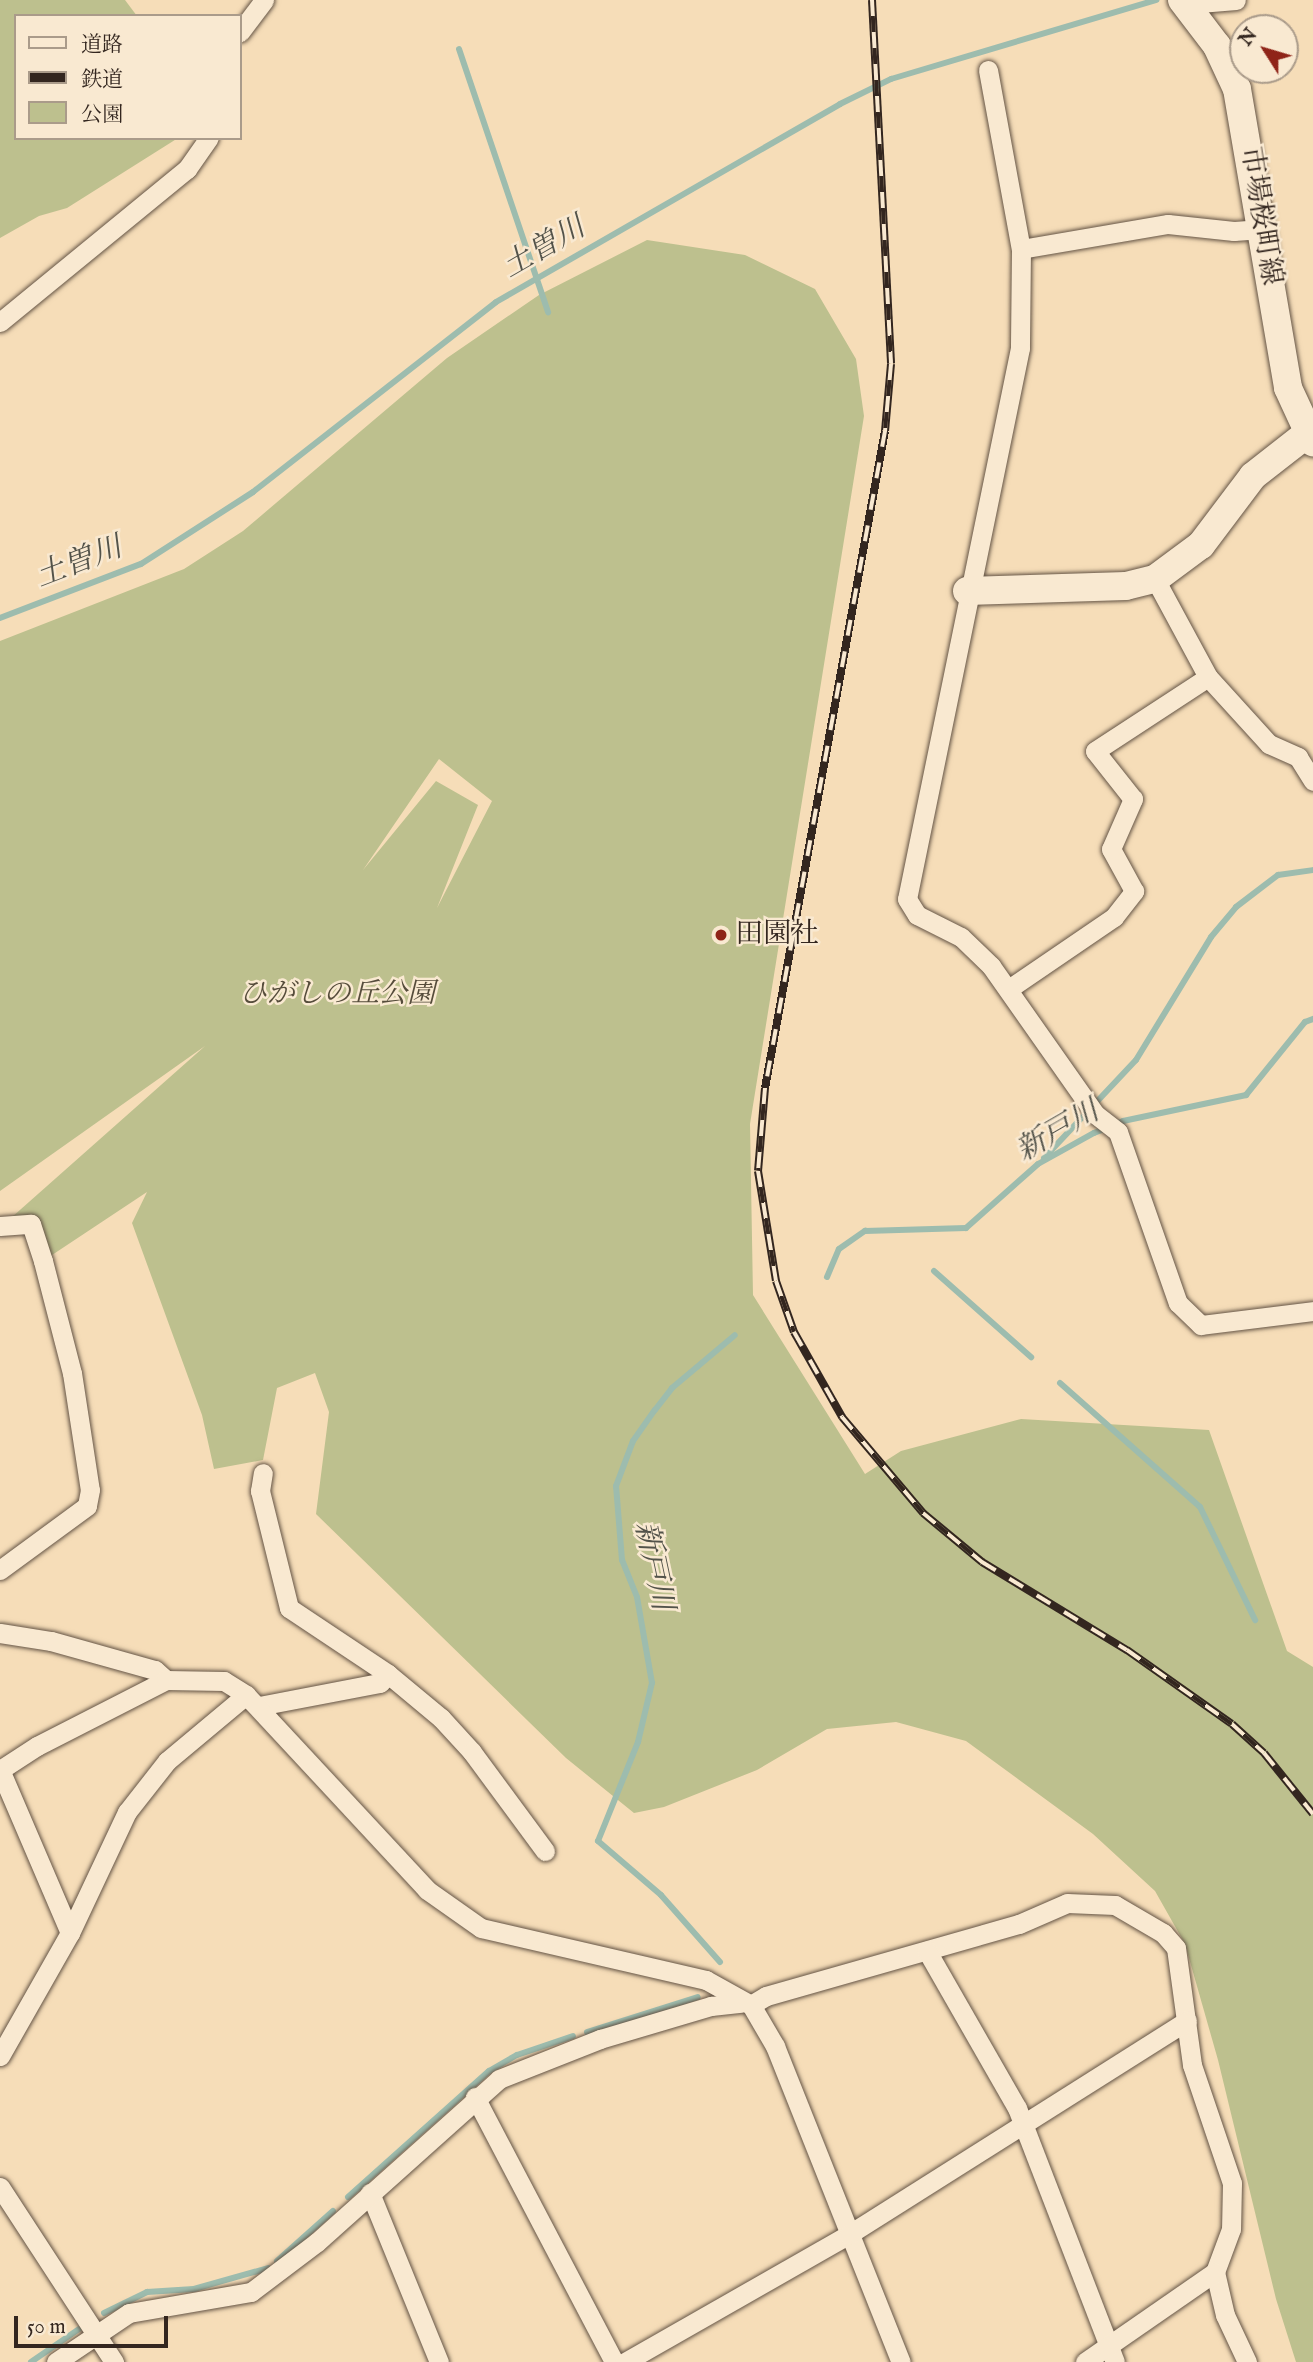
<!DOCTYPE html>
<html>
<head>
<meta charset="utf-8">
<style>
	body { margin:0 }
	#map { position:relative; width:1313px; height:2362px; overflow:hidden; background:#f6ddb8; font-family:"IM FELL English","Noto Serif JP",serif }
	div>[style] { position:absolute }
	.green>* { inset:0; background:#bdc08e }
	.stream>* { height:6px; margin:-3px; padding:0 3px; transform-origin:3px; border-radius:3px; background:#9dbcae }
	.roads { filter:drop-shadow(0 0 2px #645445) drop-shadow(0 0 2px #645445) }
	.street>* { height:19px; margin:-9.5px; padding:0 9.5px; transform-origin:9.5px; border-radius:9.5px; background:#f9e9d1 }
	.secondary>* { height:28px; margin:-14px; padding:0 14px; transform-origin:14px; border-radius:14px; background:#f9e9d1 }
	.rail>* { height:8px; margin-top:-4px; transform-origin:0; background:repeating-linear-gradient(90deg,#f9e9d1 0 16px,#33261f 0 32px); box-sizing:border-box; border-block:2px solid #33261f }
	.dots>* { width:19px; height:19px; translate:-50% -50%; box-sizing:border-box; border:4px solid #f9e9d1; border-radius:50% }
	span { translate:-50% -50%; white-space:nowrap; text-align:center; line-height:1.15; -webkit-text-stroke:5px #f9e9d1; paint-order:stroke }
	.street-label { font-size:28px; color:#33261f }
	.poi-label { font-size:28px; color:#33261f }
	.left { translate:0 -50%; text-align:left }
	.park-label { font-size:28px; color:#564c3b; font-style:italic }
	.water-label { font-size:30px; color:#53534a; font-style:italic }
	.legend { position:absolute; left:14px; top:14px; width:228px; height:126px; box-sizing:border-box; background:#f9e9d1; border:2px solid #aa9b8a; margin:0; padding:9px 12px; list-style:none; font-size:21px; color:#33261f }
	.legend li { display:flex; align-items:center; gap:14px; height:35px }
	.legend b { width:35px; border:2px solid #aa9b8a }
	.north { position:absolute; left:1229px; top:14px; width:70px; height:70px; box-sizing:border-box; background:#f9e9d1; border:2px solid #aa9b8a; border-radius:50%; rotate:307deg; font-size:19px; font-weight:700; line-height:28px; text-align:center; color:#33261f }
	.north::after { content:''; display:block; margin:auto; width:24px; height:32px; background:#8f2418; clip-path:polygon(50% 0,100% 100%,50% 72%,0 100%) }
	.scale { position:absolute; left:14px; top:2316px; width:154px; height:32px; box-sizing:border-box; border:4px solid #33261f; border-top:0; padding-left:9px; font-size:21px; line-height:24px; white-space:nowrap; color:#33261f; -webkit-text-stroke:5px #f9e9d1; paint-order:stroke }
</style>
</head>
<body>
<div id="map">
	<div class="green">
		<i style="clip-path:polygon(0 0,125px 0,137px 16px,16px 16px,16px 138px,178px 138px,67px 208px,39px 216px,0 238px)"></i>
		<i style="clip-path:polygon(evenodd,647px 240px,745px 255px,815px 289px,856px 359px,864px 416px,750px 1124px,753px 1295px,865px 1474px,901px 1451px,1021px 1419px,1209px 1430px,1287px 1651px,1313px 1667px,1313px 2362px,1296px 2362px,1276px 2299px,1218px 2060px,1185px 1944px,1155px 1891px,1093px 1834px,966px 1741px,896px 1722px,827px 1729px,757px 1770px,664px 1807px,634px 1813px,566px 1758px,316px 1514px,329px 1412px,315px 1373px,277px 1388px,263px 1460px,214px 1469px,202px 1415px,132px 1223px,147px 1192px,43px 1261px,31px 1225px,3px 1225px,205px 1046px,0 1191px,0 641px,184px 569px,243px 531px,447px 358px,539px 295px,647px 240px,439px 759px,492px 801px,437px 908px,478px 805px,436px 781px,363px 870px,439px 759px)"></i>
	</div>
	<div class="stream">
		<i style="left:459px;top:49px;width:278px;rotate:71.3deg"></i>
		<i style="left:0;top:618px;width:151px;rotate:-21deg"></i>
		<i style="left:141px;top:564px;width:133px;rotate:-32.7deg"></i>
		<i style="left:253px;top:492px;width:308px;rotate:-38deg"></i>
		<i style="left:496px;top:302px;width:397px;rotate:-29.9deg"></i>
		<i style="left:840px;top:104px;width:57px;rotate:-26.1deg"></i>
		<i style="left:891px;top:79px;width:277px;rotate:-16.6deg"></i>
		<i style="left:1044px;top:1158px;width:134px;rotate:-46.8deg"></i>
		<i style="left:1136px;top:1060px;width:144px;rotate:-58.6deg"></i>
		<i style="left:1211px;top:937px;width:39px;rotate:-50deg"></i>
		<i style="left:1236px;top:907px;width:53px;rotate:-37.3deg"></i>
		<i style="left:1278px;top:875px;width:35px;rotate:-8deg"></i>
		<i style="left:934px;top:1271px;width:130px;rotate:41.6deg"></i>
		<i style="left:827px;top:1277px;width:30px;rotate:-67deg"></i>
		<i style="left:839px;top:1249px;width:32px;rotate:-35deg"></i>
		<i style="left:865px;top:1231px;width:101px;rotate:-1.7deg"></i>
		<i style="left:966px;top:1228px;width:96px;rotate:-41.6deg"></i>
		<i style="left:1038px;top:1164px;width:64px;rotate:-29deg"></i>
		<i style="left:1094px;top:1133px;width:31px;rotate:-22deg"></i>
		<i style="left:1123px;top:1121px;width:126px;rotate:-11.9deg"></i>
		<i style="left:1246px;top:1095px;width:94px;rotate:-51.1deg"></i>
		<i style="left:1305px;top:1022px;width:9px;rotate:-21deg"></i>
		<i style="left:1060px;top:1383px;width:187px;rotate:41.5deg"></i>
		<i style="left:1200px;top:1507px;width:126px;rotate:64deg"></i>
		<i style="left:720px;top:1962px;width:89px;rotate:-131.4deg"></i>
		<i style="left:661px;top:1895px;width:83px;rotate:-139.4deg"></i>
		<i style="left:598px;top:1841px;width:107px;rotate:-68deg"></i>
		<i style="left:638px;top:1742px;width:61px;rotate:-76.7deg"></i>
		<i style="left:652px;top:1683px;width:87px;rotate:-99.9deg"></i>
		<i style="left:637px;top:1597px;width:40px;rotate:-112deg"></i>
		<i style="left:622px;top:1560px;width:74px;rotate:-94.6deg"></i>
		<i style="left:616px;top:1486px;width:48px;rotate:-69.3deg"></i>
		<i style="left:633px;top:1441px;width:38px;rotate:-55deg"></i>
		<i style="left:655px;top:1410px;width:28px;rotate:-52deg"></i>
		<i style="left:672px;top:1388px;width:82px;rotate:-40.1deg"></i>
		<i style="left:587px;top:2032px;width:116px;rotate:-17.5deg"></i>
		<i style="left:348px;top:2197px;width:189px;rotate:-41.8deg"></i>
		<i style="left:489px;top:2071px;width:32px;rotate:-30deg"></i>
		<i style="left:517px;top:2055px;width:59px;rotate:-18.7deg"></i>
		<i style="left:277px;top:2261px;width:75px;rotate:-41.8deg"></i>
		<i style="left:104px;top:2313px;width:48px;rotate:-26deg"></i>
		<i style="left:147px;top:2292px;width:47px;rotate:-3.7deg"></i>
		<i style="left:194px;top:2289px;width:77px;rotate:-15.8deg"></i>
		<i style="left:31px;top:2362px;width:58px;rotate:-34.5deg"></i>
	</div>
	<div class="roads">
		<div class="street">
			<i style="left:1187px;top:4px;width:49px;rotate:-4.7deg"></i>
			<i style="left:240px;top:32px;width:40px;rotate:-53deg"></i>
			<i style="left:988px;top:70px;width:182px;rotate:79.6deg"></i>
			<i style="left:1021px;top:249px;width:99px;rotate:90.6deg"></i>
			<i style="left:1020px;top:348px;width:562px;rotate:101.59deg"></i>
			<i style="left:907px;top:899px;width:19px;rotate:58deg"></i>
			<i style="left:917px;top:915px;width:49px;rotate:26.6deg"></i>
			<i style="left:961px;top:937px;width:42px;rotate:44deg"></i>
			<i style="left:991px;top:966px;width:181px;rotate:54.9deg"></i>
			<i style="left:1095px;top:1114px;width:29px;rotate:38deg"></i>
			<i style="left:1118px;top:1132px;width:181px;rotate:70.7deg"></i>
			<i style="left:1178px;top:1303px;width:32px;rotate:44deg"></i>
			<i style="left:1201px;top:1325px;width:113px;rotate:-7.1deg"></i>
			<i style="left:1021px;top:249px;width:149px;rotate:-9.7deg"></i>
			<i style="left:1168px;top:224px;width:66px;rotate:6.1deg"></i>
			<i style="left:1234px;top:231px;width:28px;rotate:-4deg"></i>
			<i style="left:0;top:322px;width:242px;rotate:-39.3deg"></i>
			<i style="left:187px;top:169px;width:38px;rotate:-55deg"></i>
			<i style="left:1155px;top:579px;width:111px;rotate:61.6deg"></i>
			<i style="left:1208px;top:677px;width:91px;rotate:47.7deg"></i>
			<i style="left:1269px;top:744px;width:32px;rotate:24deg"></i>
			<i style="left:1298px;top:757px;width:28px;rotate:58deg"></i>
			<i style="left:1010px;top:988px;width:126px;rotate:-34.3deg"></i>
			<i style="left:1114px;top:917px;width:33px;rotate:-52deg"></i>
			<i style="left:1134px;top:891px;width:48px;rotate:-118.7deg"></i>
			<i style="left:1111px;top:849px;width:55px;rotate:-66.3deg"></i>
			<i style="left:1133px;top:799px;width:61px;rotate:-128.4deg"></i>
			<i style="left:1095px;top:751px;width:135px;rotate:-33.2deg"></i>
			<i style="left:0;top:1226px;width:31px;rotate:-4deg"></i>
			<i style="left:31px;top:1224px;width:39px;rotate:72deg"></i>
			<i style="left:43px;top:1261px;width:116px;rotate:75.5deg"></i>
			<i style="left:72px;top:1373px;width:118px;rotate:81.3deg"></i>
			<i style="left:90px;top:1490px;width:16px;rotate:101deg"></i>
			<i style="left:87px;top:1506px;width:108px;rotate:143.7deg"></i>
			<i style="left:0;top:1633px;width:52px;rotate:8.9deg"></i>
			<i style="left:51px;top:1641px;width:108px;rotate:15.6deg"></i>
			<i style="left:155px;top:1670px;width:15px;rotate:42deg"></i>
			<i style="left:388px;top:1674px;width:69px;rotate:39.7deg"></i>
			<i style="left:441px;top:1718px;width:46px;rotate:47.6deg"></i>
			<i style="left:472px;top:1752px;width:123px;rotate:53.6deg"></i>
			<i style="left:259px;top:1706px;width:123px;rotate:-10.8deg"></i>
			<i style="left:380px;top:1683px;width:12px;rotate:-48deg"></i>
			<i style="left:388px;top:1674px;width:119px;rotate:-146.3deg"></i>
			<i style="left:289px;top:1608px;width:121px;rotate:-103.9deg"></i>
			<i style="left:260px;top:1491px;width:18px;rotate:-81deg"></i>
			<i style="left:70px;top:1933px;width:177px;rotate:-113.2deg"></i>
			<i style="left:0;top:1770px;width:44px;rotate:-33deg"></i>
			<i style="left:37px;top:1746px;width:145px;rotate:-27.1deg"></i>
			<i style="left:166px;top:1680px;width:58px;rotate:1deg"></i>
			<i style="left:224px;top:1681px;width:26px;rotate:32deg"></i>
			<i style="left:246px;top:1695px;width:266px;rotate:47.1deg"></i>
			<i style="left:427px;top:1890px;width:66px;rotate:35.1deg"></i>
			<i style="left:481px;top:1928px;width:231px;rotate:13deg"></i>
			<i style="left:706px;top:1980px;width:51px;rotate:29.1deg"></i>
			<i style="left:751px;top:2005px;width:17px;rotate:-31deg"></i>
			<i style="left:766px;top:1996px;width:263px;rotate:-15.9deg"></i>
			<i style="left:1019px;top:1924px;width:52px;rotate:-23.6deg"></i>
			<i style="left:1067px;top:1903px;width:48px;rotate:2.4deg"></i>
			<i style="left:1115px;top:1905px;width:56px;rotate:30.3deg"></i>
			<i style="left:1163px;top:1933px;width:20px;rotate:49deg"></i>
			<i style="left:1176px;top:1948px;width:118px;rotate:82.2deg"></i>
			<i style="left:1192px;top:2065px;width:125px;rotate:71.3deg"></i>
			<i style="left:1232px;top:2183px;width:46px;rotate:91.2deg"></i>
			<i style="left:1231px;top:2229px;width:46px;rotate:110.4deg"></i>
			<i style="left:1215px;top:2272px;width:44px;rotate:76.9deg"></i>
			<i style="left:1225px;top:2315px;width:52px;rotate:64.9deg"></i>
			<i style="left:927px;top:1951px;width:181px;rotate:60.2deg"></i>
			<i style="left:1017px;top:2108px;width:272px;rotate:68.9deg"></i>
			<i style="left:751px;top:2005px;width:48px;rotate:59.7deg"></i>
			<i style="left:775px;top:2046px;width:340px;rotate:68.3deg"></i>
			<i style="left:0;top:2056px;width:142px;rotate:-60.4deg"></i>
			<i style="left:70px;top:1933px;width:134px;rotate:-64.8deg"></i>
			<i style="left:127px;top:1812px;width:65px;rotate:-51.9deg"></i>
			<i style="left:167px;top:1761px;width:103px;rotate:-39.9deg"></i>
			<i style="left:475px;top:2097px;width:299px;rotate:62.3deg"></i>
			<i style="left:0;top:2187px;width:209px;rotate:56.9deg"></i>
			<i style="left:370px;top:2193px;width:183px;rotate:67.8deg"></i>
			<i style="left:56px;top:2362px;width:88px;rotate:-33.9deg"></i>
			<i style="left:129px;top:2313px;width:124px;rotate:-9.8deg"></i>
			<i style="left:251px;top:2292px;width:83px;rotate:-37.1deg"></i>
			<i style="left:317px;top:2242px;width:244px;rotate:-41.8deg"></i>
			<i style="left:499px;top:2079px;width:109px;rotate:-21.6deg"></i>
			<i style="left:600px;top:2039px;width:116px;rotate:-16.6deg"></i>
			<i style="left:711px;top:2006px;width:30px;rotate:-6deg"></i>
			<i style="left:625px;top:2362px;width:257px;rotate:-29.7deg"></i>
			<i style="left:848px;top:2235px;width:401px;rotate:-32.3deg"></i>
			<i style="left:1085px;top:2362px;width:158px;rotate:-34.7deg"></i>
		</div>
		<div class="secondary">
			<i style="left:1182px;top:0;width:58px;rotate:52.7deg"></i>
			<i style="left:1217px;top:46px;width:47px;rotate:65.1deg"></i>
			<i style="left:1237px;top:89px;width:303px;rotate:80.3deg"></i>
			<i style="left:1288px;top:388px;width:60px;rotate:65.2deg"></i>
			<i style="left:967px;top:591px;width:159px;rotate:-1.8deg"></i>
			<i style="left:1126px;top:586px;width:30px;rotate:-14deg"></i>
			<i style="left:1155px;top:579px;width:57px;rotate:-36.5deg"></i>
			<i style="left:1201px;top:545px;width:86px;rotate:-53deg"></i>
			<i style="left:1253px;top:476px;width:70px;rotate:-38deg"></i>
		</div>
	</div>
	<div class="rail">
		<i style="left:872px;top:0;width:364px;rotate:87deg"></i>
		<i style="left:891px;top:364px;width:67px;rotate:95.1deg"></i>
		<i style="left:885px;top:431px;width:668px;rotate:100.35deg"></i>
		<i style="left:765px;top:1088px;width:83px;rotate:94.8deg"></i>
		<i style="left:758px;top:1171px;width:111px;rotate:80.7deg"></i>
		<i style="left:776px;top:1281px;width:54px;rotate:70.6deg"></i>
		<i style="left:794px;top:1332px;width:98px;rotate:60.5deg"></i>
		<i style="left:842px;top:1417px;width:126px;rotate:49.8deg"></i>
		<i style="left:923px;top:1513px;width:77px;rotate:39.7deg"></i>
		<i style="left:982px;top:1562px;width:170px;rotate:31.3deg"></i>
		<i style="left:1127px;top:1650px;width:128px;rotate:35.2deg"></i>
		<i style="left:1232px;top:1724px;width:43px;rotate:42.2deg"></i>
		<i style="left:1264px;top:1753px;width:78px;rotate:51.2deg"></i>
	</div>
	<div class="dots">
		<i style="left:721px;top:935px;background:#8f2418"></i>
	</div>
	<div class="street-label">
		<span style="left:1260px;top:216px;rotate:81deg">市場桜町線</span>
	</div>
	<div class="poi-label">
		<span class="left" style="left:735px;top:935px">田園社</span>
	</div>
	<div class="park-label">
		<span style="left:337px;top:995px">ひがしの丘公園</span>
	</div>
	<div class="water-label">
		<span style="left:544px;top:248px;rotate:-30deg">土曽川</span>
		<span style="left:79px;top:563px;rotate:-21deg">土曽川</span>
		<span style="left:1058px;top:1132px;rotate:-30deg">新戸川</span>
		<span style="left:653px;top:1566px;rotate:78deg">新戸川</span>
	</div>
	<ul class="legend">
	<li><b style="height:9px;background:#f9e9d1"></b>道路</li>
	<li><b style="height:9px;background:#33261f"></b>鉄道</li>
	<li><b style="height:19px;background:#bdc08e"></b>公園</li>
	</ul>
	<div class="north">N</div>
	<div class="scale">50 m</div>
</div>
</body>
</html>
